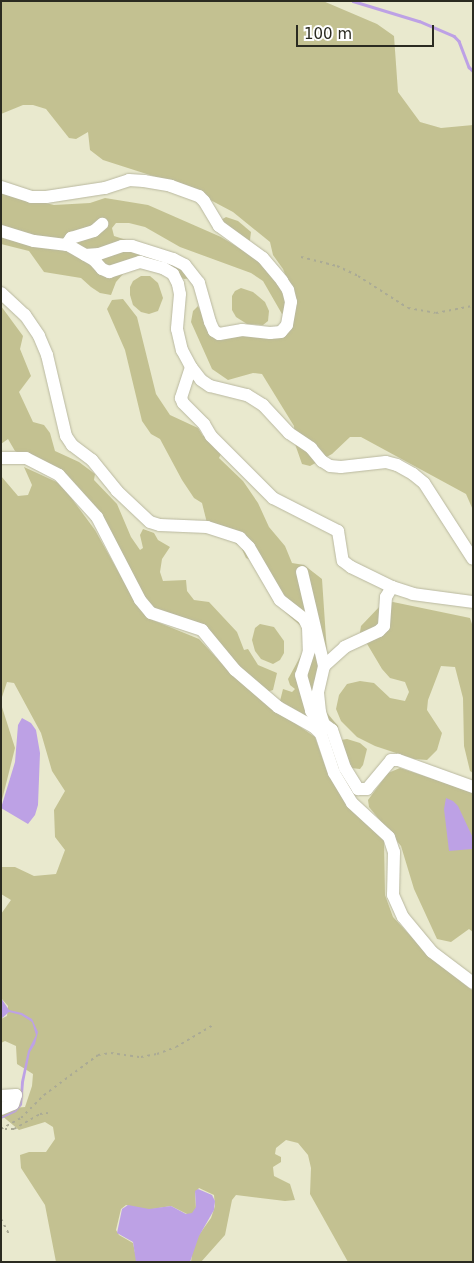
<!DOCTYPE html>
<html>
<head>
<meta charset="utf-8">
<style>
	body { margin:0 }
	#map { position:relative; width:474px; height:1263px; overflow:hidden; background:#e9e9ce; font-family:"DejaVu Sans",sans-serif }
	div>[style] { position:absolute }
	.green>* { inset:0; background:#c3c191 }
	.water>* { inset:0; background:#bda1e5 }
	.stream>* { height:2.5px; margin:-1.25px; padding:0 1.25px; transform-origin:1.25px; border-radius:1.25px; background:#bda1e5 }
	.path>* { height:2px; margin-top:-1px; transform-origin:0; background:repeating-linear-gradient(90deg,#aaaa95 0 2.5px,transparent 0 6.5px) }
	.roads { filter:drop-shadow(0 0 1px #b9b89f) drop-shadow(0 0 1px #b9b89f) }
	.minor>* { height:12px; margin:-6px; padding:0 6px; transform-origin:6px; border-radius:6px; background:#fff }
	span { translate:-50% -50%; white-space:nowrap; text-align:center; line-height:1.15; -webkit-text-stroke:5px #fff; paint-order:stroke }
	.frame { position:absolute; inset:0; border:2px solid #2b2b21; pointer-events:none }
	.scale { position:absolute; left:296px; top:25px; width:138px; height:22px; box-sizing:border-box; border:2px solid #2b2b21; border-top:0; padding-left:6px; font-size:15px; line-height:18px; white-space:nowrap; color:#2b2b21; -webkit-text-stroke:4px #fff; paint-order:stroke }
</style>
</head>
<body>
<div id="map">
	<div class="green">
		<i style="clip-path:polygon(1px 1px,323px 1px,377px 24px,394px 36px,398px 92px,420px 122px,441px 128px,473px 125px,473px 510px,466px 494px,361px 437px,350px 437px,332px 454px,310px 466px,302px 464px,295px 444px,294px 426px,262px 374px,253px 373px,228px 380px,212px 369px,191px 322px,193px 311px,198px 306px,212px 335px,282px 334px,290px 287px,283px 269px,273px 255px,270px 242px,233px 212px,184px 186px,103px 160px,90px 150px,88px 132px,76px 139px,69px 138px,46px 109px,33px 105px,23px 105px,1px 114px)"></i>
		<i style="clip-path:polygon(1px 192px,54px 205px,90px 203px,105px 198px,148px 205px,221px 237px,267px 265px,284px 287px,286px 311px,282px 314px,263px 281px,251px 273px,180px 247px,145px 227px,129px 223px,116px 223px,112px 228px,114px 236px,145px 246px,199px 277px,184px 279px,163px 265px,145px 261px,123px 274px,116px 282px,111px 295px,100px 293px,91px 287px,81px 278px,44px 272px,29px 251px,1px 244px)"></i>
		<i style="clip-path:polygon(226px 217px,238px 221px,251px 232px,250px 240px,247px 243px,221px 220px)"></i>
		<i style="clip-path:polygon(141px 276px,150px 276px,158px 283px,163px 298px,158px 311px,149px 314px,141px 312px,133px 305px,130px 295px,130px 287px,133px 281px)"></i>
		<i style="clip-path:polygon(241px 288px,253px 292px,265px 302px,269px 311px,268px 321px,263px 325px,247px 324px,236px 317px,232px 310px,232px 296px,235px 291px)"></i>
		<i style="clip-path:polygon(123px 299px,137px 317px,156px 394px,170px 415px,198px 428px,203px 436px,207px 435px,221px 454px,219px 458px,243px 481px,258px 503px,269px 527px,285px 546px,292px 563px,304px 565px,322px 579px,328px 668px,314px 681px,311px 694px,338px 726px,338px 734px,280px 701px,283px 689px,292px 692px,295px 689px,290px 685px,288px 679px,305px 648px,303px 628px,286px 613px,273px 598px,253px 561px,246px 558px,241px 547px,207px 523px,202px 503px,194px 498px,182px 480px,160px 439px,151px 434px,142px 421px,125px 350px,107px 309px,112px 300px)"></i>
		<i style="clip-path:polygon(1px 306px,23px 336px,20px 349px,31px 376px,19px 392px,33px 422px,44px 425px,50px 433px,55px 451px,79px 462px,95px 474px,94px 480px,117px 504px,131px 537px,140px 550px,143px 548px,140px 535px,143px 529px,154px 533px,158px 540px,170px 547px,162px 559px,160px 572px,163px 581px,186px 580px,187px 591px,194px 600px,209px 602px,237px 632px,244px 650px,248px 649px,258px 665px,277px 673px,273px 690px,267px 692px,254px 682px,207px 631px,147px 605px,99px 515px,59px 473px,15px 451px,8px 439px,1px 444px)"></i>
		<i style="clip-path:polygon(24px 467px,61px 484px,95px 530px,129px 591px,150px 619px,199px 639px,225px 667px,277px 711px,315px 737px,327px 771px,350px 808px,384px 841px,385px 895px,393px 917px,432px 959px,473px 991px,473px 1262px,348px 1262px,310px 1194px,311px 1168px,308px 1155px,298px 1143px,286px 1140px,276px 1148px,275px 1154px,281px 1157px,281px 1162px,273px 1167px,274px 1176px,290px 1184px,295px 1200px,285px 1201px,236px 1195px,232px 1200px,225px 1235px,201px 1262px,191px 1262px,192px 1254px,196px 1239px,211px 1218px,215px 1206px,214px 1195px,199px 1188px,195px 1193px,196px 1208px,193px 1214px,187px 1214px,171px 1206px,147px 1210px,126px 1205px,121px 1209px,116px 1230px,119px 1235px,133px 1243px,137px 1262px,56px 1262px,45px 1205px,21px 1168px,20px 1155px,29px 1152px,46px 1152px,55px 1139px,53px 1127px,45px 1122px,19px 1130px,1px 1115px,13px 1108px,25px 1107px,32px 1086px,33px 1074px,17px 1064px,16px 1046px,5px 1041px,1px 1043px,1px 1019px,7px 1016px,8px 1006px,1px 998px,1px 914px,11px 900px,1px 894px,1px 867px,15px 867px,34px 876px,56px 874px,65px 850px,55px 837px,54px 810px,65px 791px,52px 771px,41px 733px,14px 683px,7px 682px,1px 700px,1px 476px,18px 496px,28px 495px,32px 485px)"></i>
		<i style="clip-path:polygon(393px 602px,470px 618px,473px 627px,473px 773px,470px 771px,464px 746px,463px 698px,455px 667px,441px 666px,428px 700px,427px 710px,442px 733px,437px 750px,427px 760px,414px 759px,375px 746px,357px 737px,341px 721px,336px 709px,339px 695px,347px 684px,360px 681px,374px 683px,390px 698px,405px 701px,409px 692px,405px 682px,390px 678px,382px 669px,360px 632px,361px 626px,381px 605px)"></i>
		<i style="clip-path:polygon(260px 624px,274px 627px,284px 641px,284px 653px,280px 660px,273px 664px,261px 659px,255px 651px,252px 640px,255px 628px)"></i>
		<i style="clip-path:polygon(1px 704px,15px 748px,1px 804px)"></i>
		<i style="clip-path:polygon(347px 739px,360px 743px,367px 749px,363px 765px,360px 769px,351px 768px,341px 740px)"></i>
		<i style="clip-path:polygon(400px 768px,473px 792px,473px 932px,469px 929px,451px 942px,437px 939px,414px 889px,401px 846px,369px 807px,368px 800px,388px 773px)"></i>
	</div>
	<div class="water">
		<i style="clip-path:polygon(22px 718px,31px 723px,36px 730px,40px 753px,38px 805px,35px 815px,28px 824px,1px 808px,15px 762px,18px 725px)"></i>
		<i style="clip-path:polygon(446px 798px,453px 801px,458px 806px,473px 838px,472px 849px,449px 851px,444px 809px)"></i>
		<i style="clip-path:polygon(1px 998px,9px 1010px,22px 1013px,32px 1019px,38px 1032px,35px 1044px,30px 1052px,24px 1082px,22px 1105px,16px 1112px,1px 1119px,1px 1117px,15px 1110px,20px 1104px,21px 1082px,28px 1051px,36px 1035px,32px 1022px,21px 1015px,9px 1012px,1px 1019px)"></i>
		<i style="clip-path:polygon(198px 1189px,212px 1195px,215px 1201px,214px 1210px,199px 1236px,190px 1262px,136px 1262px,133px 1242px,117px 1233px,122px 1209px,128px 1205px,149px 1209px,171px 1206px,186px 1214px,192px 1213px,196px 1207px,195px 1191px)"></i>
	</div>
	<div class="stream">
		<i style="left:353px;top:1px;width:69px;rotate:16.9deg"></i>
		<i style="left:419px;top:21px;width:38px;rotate:23deg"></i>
		<i style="left:454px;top:36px;width:7px;rotate:45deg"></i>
		<i style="left:459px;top:41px;width:28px;rotate:69deg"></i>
		<i style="left:469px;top:67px;width:6px;rotate:45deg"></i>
	</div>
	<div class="path">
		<i style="left:301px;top:257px;width:37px;rotate:14deg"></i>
		<i style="left:337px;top:266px;width:23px;rotate:25deg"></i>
		<i style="left:358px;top:276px;width:59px;rotate:32.6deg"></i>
		<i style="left:408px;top:308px;width:28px;rotate:10deg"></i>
		<i style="left:436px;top:313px;width:38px;rotate:-11deg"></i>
		<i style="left:1px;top:1129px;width:23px;rotate:-29deg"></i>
		<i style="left:21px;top:1118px;width:33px;rotate:-45deg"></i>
		<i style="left:44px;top:1095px;width:67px;rotate:-36.5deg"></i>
		<i style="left:98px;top:1055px;width:13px;rotate:-9deg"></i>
		<i style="left:111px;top:1053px;width:30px;rotate:8deg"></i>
		<i style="left:141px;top:1057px;width:16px;rotate:-11deg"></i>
		<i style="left:157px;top:1054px;width:20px;rotate:-20deg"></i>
		<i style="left:176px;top:1047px;width:43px;rotate:-30.7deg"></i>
		<i style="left:5px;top:1129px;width:9px"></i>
		<i style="left:14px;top:1129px;width:30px;rotate:-30deg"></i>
		<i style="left:40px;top:1114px;width:8px;rotate:-7deg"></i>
		<i style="left:1px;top:1219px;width:17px;rotate:62deg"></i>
	</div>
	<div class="roads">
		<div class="minor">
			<i style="left:1px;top:187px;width:32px;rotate:18deg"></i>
			<i style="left:31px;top:197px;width:15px"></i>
			<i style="left:46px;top:197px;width:60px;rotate:-8.7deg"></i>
			<i style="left:105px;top:188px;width:25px;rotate:-18deg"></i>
			<i style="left:129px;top:180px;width:15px;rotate:4deg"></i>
			<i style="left:144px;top:181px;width:27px;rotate:10deg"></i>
			<i style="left:171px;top:186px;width:30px;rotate:20deg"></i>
			<i style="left:199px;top:196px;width:7px;rotate:45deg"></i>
			<i style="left:204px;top:201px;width:29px;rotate:59deg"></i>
			<i style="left:219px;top:226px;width:54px;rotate:36deg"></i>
			<i style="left:263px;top:258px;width:30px;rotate:50deg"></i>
			<i style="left:282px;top:281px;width:11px;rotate:56deg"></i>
			<i style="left:288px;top:290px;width:12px;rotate:76deg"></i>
			<i style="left:291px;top:302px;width:23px;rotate:100deg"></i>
			<i style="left:287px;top:325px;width:9px;rotate:131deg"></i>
			<i style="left:281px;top:332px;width:11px;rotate:175deg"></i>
			<i style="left:270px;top:333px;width:28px;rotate:-174deg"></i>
			<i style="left:242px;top:330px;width:23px;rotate:170deg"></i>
			<i style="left:219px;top:334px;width:6px;rotate:-149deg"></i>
			<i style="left:214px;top:331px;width:10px;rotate:-114deg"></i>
			<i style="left:210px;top:322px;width:41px;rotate:-105.8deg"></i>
			<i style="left:199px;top:283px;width:23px;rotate:-128deg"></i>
			<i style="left:185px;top:265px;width:13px;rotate:-153deg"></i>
			<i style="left:173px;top:259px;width:43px;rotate:-162.4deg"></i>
			<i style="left:132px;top:246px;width:10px;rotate:180deg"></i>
			<i style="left:122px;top:246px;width:24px;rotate:161deg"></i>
			<i style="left:99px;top:254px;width:14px;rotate:176deg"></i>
			<i style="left:1px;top:231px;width:34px;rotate:17deg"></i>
			<i style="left:34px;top:241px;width:34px;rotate:7deg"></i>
			<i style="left:68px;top:245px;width:30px;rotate:30deg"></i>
			<i style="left:94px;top:260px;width:12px;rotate:48deg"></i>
			<i style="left:102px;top:269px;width:8px;rotate:23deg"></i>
			<i style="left:109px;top:272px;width:33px;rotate:-18deg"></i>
			<i style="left:140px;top:262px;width:24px;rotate:15deg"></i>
			<i style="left:163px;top:268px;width:12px;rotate:31deg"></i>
			<i style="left:173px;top:274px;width:11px;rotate:63deg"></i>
			<i style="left:178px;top:284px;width:10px;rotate:79deg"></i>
			<i style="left:180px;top:294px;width:35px;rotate:95deg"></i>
			<i style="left:177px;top:329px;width:22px;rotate:77deg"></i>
			<i style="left:182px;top:350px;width:19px;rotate:62deg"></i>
			<i style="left:191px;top:367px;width:16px;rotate:52deg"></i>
			<i style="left:201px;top:380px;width:11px;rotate:34deg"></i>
			<i style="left:210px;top:386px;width:38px;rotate:14deg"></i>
			<i style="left:247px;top:395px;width:19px;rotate:32deg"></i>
			<i style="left:263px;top:405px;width:38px;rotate:47deg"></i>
			<i style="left:289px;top:433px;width:27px;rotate:34deg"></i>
			<i style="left:311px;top:448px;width:17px;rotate:50deg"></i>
			<i style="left:322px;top:461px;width:9px;rotate:32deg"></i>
			<i style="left:330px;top:466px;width:11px;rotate:5deg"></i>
			<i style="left:341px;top:467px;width:45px;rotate:-6.3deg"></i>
			<i style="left:386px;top:462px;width:11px;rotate:15deg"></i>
			<i style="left:397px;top:465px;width:18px;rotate:29deg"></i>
			<i style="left:413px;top:474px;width:14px;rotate:39deg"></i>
			<i style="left:424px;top:483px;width:90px;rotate:57.2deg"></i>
			<i style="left:66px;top:245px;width:9px;rotate:-54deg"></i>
			<i style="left:71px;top:238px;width:24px;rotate:-17deg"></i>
			<i style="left:94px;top:231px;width:11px;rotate:-41deg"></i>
			<i style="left:1px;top:293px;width:33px;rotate:43deg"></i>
			<i style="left:25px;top:315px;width:25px;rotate:56deg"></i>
			<i style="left:39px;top:336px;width:21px;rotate:67deg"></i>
			<i style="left:47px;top:355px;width:83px;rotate:76.8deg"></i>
			<i style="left:66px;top:436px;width:11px;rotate:56deg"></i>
			<i style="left:72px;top:445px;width:25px;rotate:37deg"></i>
			<i style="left:92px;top:460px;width:40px;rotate:51deg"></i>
			<i style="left:117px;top:491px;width:45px;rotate:43.2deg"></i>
			<i style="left:150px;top:522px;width:10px;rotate:17deg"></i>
			<i style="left:160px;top:525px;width:47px;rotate:2.4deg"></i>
			<i style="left:207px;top:527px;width:35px;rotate:18deg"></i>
			<i style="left:240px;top:538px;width:13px;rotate:45deg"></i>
			<i style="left:249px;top:547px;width:61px;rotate:59.7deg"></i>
			<i style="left:280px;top:600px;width:31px;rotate:38deg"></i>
			<i style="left:304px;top:619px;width:9px;rotate:63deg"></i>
			<i style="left:308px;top:627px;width:24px;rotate:88deg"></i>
			<i style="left:309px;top:651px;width:25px;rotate:108deg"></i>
			<i style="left:301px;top:675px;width:37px;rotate:74deg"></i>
			<i style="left:311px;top:711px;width:9px;rotate:58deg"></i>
			<i style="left:316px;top:719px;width:9px;rotate:32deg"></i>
			<i style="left:191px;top:367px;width:33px;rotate:108deg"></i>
			<i style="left:181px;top:398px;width:5px;rotate:68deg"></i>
			<i style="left:183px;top:403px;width:30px;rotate:45deg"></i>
			<i style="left:204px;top:424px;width:14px;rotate:60deg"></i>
			<i style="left:211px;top:436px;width:88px;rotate:45deg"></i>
			<i style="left:273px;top:498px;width:73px;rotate:26.9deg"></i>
			<i style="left:338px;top:531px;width:30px;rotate:81deg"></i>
			<i style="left:343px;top:561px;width:10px;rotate:37deg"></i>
			<i style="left:351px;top:567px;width:46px;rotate:26deg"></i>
			<i style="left:392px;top:587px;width:22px;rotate:18deg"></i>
			<i style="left:413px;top:594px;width:61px;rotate:7.6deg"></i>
			<i style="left:1px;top:458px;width:25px"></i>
			<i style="left:26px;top:458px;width:37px;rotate:27deg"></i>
			<i style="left:59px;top:475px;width:57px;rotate:47.9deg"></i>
			<i style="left:97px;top:517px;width:93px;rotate:62.6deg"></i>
			<i style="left:140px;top:600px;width:17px;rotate:50deg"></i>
			<i style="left:151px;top:613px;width:54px;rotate:18.4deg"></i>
			<i style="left:202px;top:630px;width:52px;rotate:50.5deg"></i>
			<i style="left:235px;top:670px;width:57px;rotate:40.7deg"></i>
			<i style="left:278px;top:707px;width:41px;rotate:29.1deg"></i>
			<i style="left:314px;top:727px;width:10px;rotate:45deg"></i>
			<i style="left:321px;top:734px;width:41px;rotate:71.6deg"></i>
			<i style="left:334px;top:773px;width:35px;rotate:59deg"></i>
			<i style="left:352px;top:803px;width:50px;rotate:42.6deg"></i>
			<i style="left:389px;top:837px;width:16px;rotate:72deg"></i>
			<i style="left:394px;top:852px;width:43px;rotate:91.3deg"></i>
			<i style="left:393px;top:895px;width:24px;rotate:66deg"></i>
			<i style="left:403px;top:917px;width:45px;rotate:50.4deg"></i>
			<i style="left:432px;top:952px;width:51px;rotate:37.1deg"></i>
			<i style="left:302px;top:572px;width:97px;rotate:76.8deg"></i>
			<i style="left:392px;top:587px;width:12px;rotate:121deg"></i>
			<i style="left:386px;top:597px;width:29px;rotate:94deg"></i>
			<i style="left:384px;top:626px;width:7px;rotate:135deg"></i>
			<i style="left:379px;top:631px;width:38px;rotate:155deg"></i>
			<i style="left:345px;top:647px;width:28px;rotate:138deg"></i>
			<i style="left:324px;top:666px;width:28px;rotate:103deg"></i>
			<i style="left:318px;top:693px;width:19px;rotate:84deg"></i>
			<i style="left:320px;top:712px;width:13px;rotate:72deg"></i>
			<i style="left:324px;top:724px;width:10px;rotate:37deg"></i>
			<i style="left:332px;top:730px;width:40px;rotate:71.1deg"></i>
			<i style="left:345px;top:768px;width:25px;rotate:58deg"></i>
			<i style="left:358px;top:789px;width:9px"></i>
			<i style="left:367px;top:789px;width:38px;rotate:-50deg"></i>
			<i style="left:391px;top:760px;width:7px"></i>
			<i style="left:398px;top:760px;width:80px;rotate:19.8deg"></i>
			<i style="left:1px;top:1096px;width:15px;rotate:-4deg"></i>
			<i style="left:16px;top:1095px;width:9px;rotate:108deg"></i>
			<i style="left:13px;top:1104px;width:13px;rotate:157deg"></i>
		</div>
	</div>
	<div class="frame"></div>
	<div class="scale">100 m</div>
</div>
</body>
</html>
